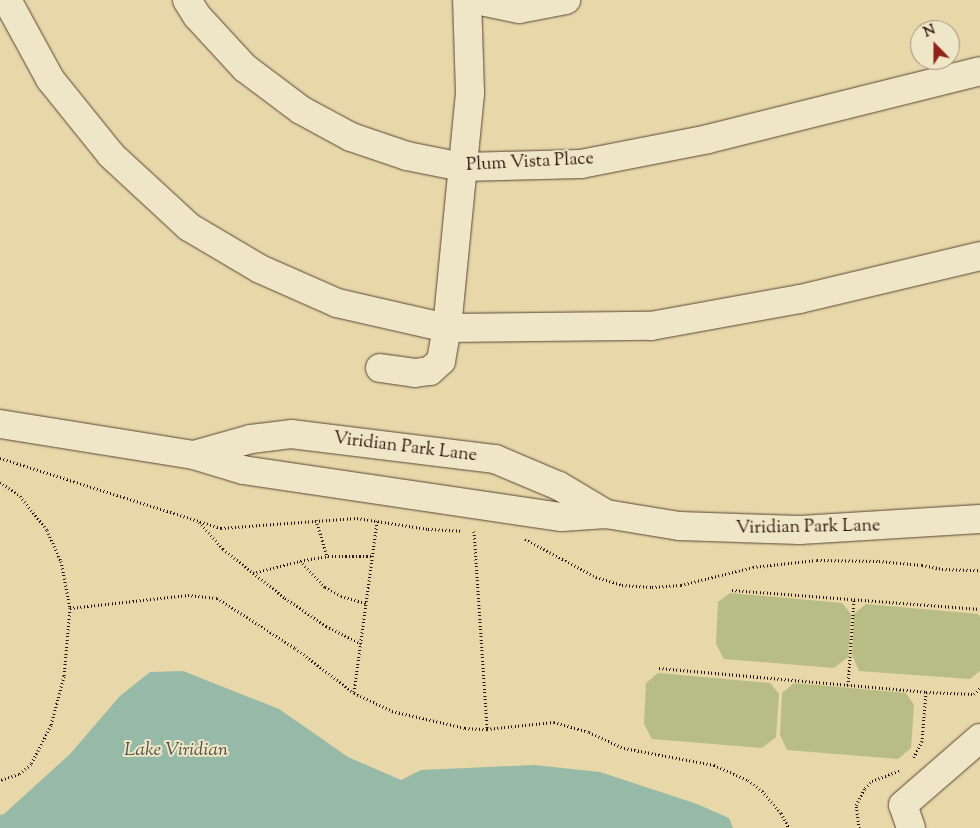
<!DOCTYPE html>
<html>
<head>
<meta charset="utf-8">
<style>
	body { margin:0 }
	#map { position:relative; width:980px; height:828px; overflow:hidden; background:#e7d7a9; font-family:"Sorts Mill Goudy",serif }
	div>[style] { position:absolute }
	.green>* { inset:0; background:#b8bd86 }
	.water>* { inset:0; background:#97baa8 }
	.path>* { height:3px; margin-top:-1.5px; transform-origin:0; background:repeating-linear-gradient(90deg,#2a160d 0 1px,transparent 0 3.5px) }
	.roads { filter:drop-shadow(0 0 1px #594634) drop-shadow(0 0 1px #594634) }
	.minor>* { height:28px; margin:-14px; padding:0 14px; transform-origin:14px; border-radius:14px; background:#efe5c7 }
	span { translate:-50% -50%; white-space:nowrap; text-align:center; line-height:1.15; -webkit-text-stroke:4px #efe5c7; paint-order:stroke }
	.street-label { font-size:18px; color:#2a160d }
	.water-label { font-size:19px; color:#504f43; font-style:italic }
	.north { position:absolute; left:910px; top:20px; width:50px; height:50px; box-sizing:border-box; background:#efe5c7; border:1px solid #a0927d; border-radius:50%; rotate:338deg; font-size:14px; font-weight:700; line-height:20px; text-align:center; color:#2a160d }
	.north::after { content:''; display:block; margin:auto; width:18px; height:22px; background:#8f2418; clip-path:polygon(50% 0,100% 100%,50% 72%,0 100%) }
</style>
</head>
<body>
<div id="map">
	<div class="green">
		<i style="clip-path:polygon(730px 593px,842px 603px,851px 614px,848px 657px,834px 668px,724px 659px,716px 644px,718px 602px)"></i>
		<i style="clip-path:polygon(866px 604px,978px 614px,980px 617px,980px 671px,970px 679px,859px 671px,852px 655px,854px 614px)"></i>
		<i style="clip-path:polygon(658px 673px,770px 683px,779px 694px,776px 737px,762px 748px,652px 739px,644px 724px,646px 683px)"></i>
		<i style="clip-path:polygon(794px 683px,906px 693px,914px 705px,911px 748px,898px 759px,787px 750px,780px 735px,782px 693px)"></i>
	</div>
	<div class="water">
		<i style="clip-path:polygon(183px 671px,279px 709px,348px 757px,401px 780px,421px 770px,534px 765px,600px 772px,697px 804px,729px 818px,733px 828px,0 828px,0 815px,4px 814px,70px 754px,120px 696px,150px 672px)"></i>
	</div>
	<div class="path">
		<i style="left:0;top:458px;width:232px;rotate:17.6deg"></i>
		<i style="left:221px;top:528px;width:136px;rotate:-4.2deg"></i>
		<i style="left:357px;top:518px;width:72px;rotate:8.8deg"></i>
		<i style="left:428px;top:529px;width:34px;rotate:3deg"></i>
		<i style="left:0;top:482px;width:24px;rotate:35deg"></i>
		<i style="left:20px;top:496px;width:43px;rotate:51.5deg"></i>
		<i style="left:47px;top:530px;width:34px;rotate:66deg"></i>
		<i style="left:61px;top:561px;width:48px;rotate:79.2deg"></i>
		<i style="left:70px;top:608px;width:68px;rotate:95deg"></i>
		<i style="left:64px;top:676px;width:51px;rotate:104.9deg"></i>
		<i style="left:51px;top:725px;width:44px;rotate:117.1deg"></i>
		<i style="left:31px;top:764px;width:16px;rotate:140deg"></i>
		<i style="left:19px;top:774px;width:20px;rotate:162deg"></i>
		<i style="left:316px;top:520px;width:39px;rotate:73deg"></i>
		<i style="left:199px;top:522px;width:36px;rotate:48deg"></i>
		<i style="left:223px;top:549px;width:79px;rotate:38.3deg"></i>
		<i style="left:285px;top:598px;width:50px;rotate:34.3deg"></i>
		<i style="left:326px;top:626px;width:39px;rotate:27deg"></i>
		<i style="left:474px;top:531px;width:198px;rotate:86.2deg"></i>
		<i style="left:525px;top:539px;width:81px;rotate:28.2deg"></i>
		<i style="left:596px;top:577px;width:27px;rotate:17deg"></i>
		<i style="left:622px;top:585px;width:30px;rotate:4deg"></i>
		<i style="left:652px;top:587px;width:29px;rotate:-4deg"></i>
		<i style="left:681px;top:585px;width:74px;rotate:-14deg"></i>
		<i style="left:753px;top:567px;width:64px;rotate:-6.2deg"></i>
		<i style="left:817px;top:560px;width:62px;rotate:0.9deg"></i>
		<i style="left:879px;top:561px;width:43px;rotate:5.3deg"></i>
		<i style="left:922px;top:565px;width:20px;rotate:11deg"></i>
		<i style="left:942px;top:569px;width:38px;rotate:2deg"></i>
		<i style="left:300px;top:561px;width:36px;rotate:46deg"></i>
		<i style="left:325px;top:587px;width:18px;rotate:29deg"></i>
		<i style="left:341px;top:596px;width:26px;rotate:16deg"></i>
		<i style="left:253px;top:573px;width:53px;rotate:-14.3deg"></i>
		<i style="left:304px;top:560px;width:24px;rotate:-9deg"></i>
		<i style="left:328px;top:556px;width:44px"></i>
		<i style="left:732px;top:590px;width:249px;rotate:4.4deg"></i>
		<i style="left:70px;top:608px;width:119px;rotate:-6.3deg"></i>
		<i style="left:188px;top:595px;width:29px;rotate:6deg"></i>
		<i style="left:217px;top:598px;width:93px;rotate:32.7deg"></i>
		<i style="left:295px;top:648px;width:74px;rotate:37.3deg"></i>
		<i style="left:354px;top:693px;width:42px;rotate:25.3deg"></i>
		<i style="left:392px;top:711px;width:75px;rotate:13.1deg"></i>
		<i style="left:465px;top:728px;width:22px;rotate:3deg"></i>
		<i style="left:487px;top:729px;width:67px;rotate:-6deg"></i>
		<i style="left:554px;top:722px;width:36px;rotate:16deg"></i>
		<i style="left:589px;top:732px;width:38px;rotate:25deg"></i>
		<i style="left:624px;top:748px;width:92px;rotate:10.7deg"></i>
		<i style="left:714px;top:765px;width:37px;rotate:24deg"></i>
		<i style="left:748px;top:780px;width:18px;rotate:38deg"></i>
		<i style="left:762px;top:791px;width:29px;rotate:49deg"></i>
		<i style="left:781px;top:813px;width:17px;rotate:62deg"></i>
		<i style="left:659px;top:668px;width:268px;rotate:5.1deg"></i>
		<i style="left:926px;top:692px;width:49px;rotate:94.7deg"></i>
		<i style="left:922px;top:741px;width:20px;rotate:117deg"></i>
		<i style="left:848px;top:685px;width:86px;rotate:-86deg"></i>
		<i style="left:354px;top:692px;width:173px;rotate:-82.3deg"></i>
		<i style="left:926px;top:692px;width:48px;rotate:2.4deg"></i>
		<i style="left:974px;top:694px;width:8px;rotate:-45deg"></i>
		<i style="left:859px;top:828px;width:23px;rotate:-97deg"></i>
		<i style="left:856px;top:805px;width:19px;rotate:-62deg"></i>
		<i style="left:865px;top:788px;width:10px;rotate:-45deg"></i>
		<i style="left:872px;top:781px;width:31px;rotate:-21deg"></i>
	</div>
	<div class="roads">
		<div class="minor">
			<i style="left:7px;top:0;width:90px;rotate:61.4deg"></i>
			<i style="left:50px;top:79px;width:97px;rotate:51.2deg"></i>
			<i style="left:111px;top:155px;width:106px;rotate:42.7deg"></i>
			<i style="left:189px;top:227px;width:82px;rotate:30.6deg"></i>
			<i style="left:260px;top:269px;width:84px;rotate:23.8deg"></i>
			<i style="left:337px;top:303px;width:113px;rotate:12.8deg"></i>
			<i style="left:447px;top:328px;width:204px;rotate:-0.6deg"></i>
			<i style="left:651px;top:326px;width:151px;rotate:-10.3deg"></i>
			<i style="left:800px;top:299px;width:185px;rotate:-13.4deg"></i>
			<i style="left:187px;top:0;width:19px;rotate:58deg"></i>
			<i style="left:197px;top:16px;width:71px;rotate:47.3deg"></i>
			<i style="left:245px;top:68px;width:70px;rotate:36.9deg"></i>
			<i style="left:301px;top:110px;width:57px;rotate:28.4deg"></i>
			<i style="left:351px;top:137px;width:59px;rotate:18.7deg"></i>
			<i style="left:407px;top:156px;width:56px;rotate:11.3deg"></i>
			<i style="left:462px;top:167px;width:119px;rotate:-1.4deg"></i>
			<i style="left:581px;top:164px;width:129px;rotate:-11.1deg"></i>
			<i style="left:708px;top:139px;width:280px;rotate:-14deg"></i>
			<i style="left:476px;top:0;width:44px;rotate:11.8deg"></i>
			<i style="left:519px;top:9px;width:48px;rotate:-10.8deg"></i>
			<i style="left:380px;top:368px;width:35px;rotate:8deg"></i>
			<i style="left:415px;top:373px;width:15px;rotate:-8deg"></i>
			<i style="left:430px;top:371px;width:15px;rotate:-42deg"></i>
			<i style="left:441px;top:361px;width:34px;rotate:-80deg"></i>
			<i style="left:447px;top:328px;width:236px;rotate:-84.4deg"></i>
			<i style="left:470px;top:93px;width:93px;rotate:-91.8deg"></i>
			<i style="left:0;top:424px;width:196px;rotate:9.1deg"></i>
			<i style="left:194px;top:455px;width:51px;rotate:17deg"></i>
			<i style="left:243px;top:470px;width:322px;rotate:8.4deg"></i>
			<i style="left:562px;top:517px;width:44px;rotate:-3.9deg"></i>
			<i style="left:606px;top:514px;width:74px;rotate:9.3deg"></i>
			<i style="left:679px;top:526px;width:121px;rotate:1.9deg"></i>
			<i style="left:800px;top:530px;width:180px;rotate:-3.5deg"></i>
			<i style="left:194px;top:455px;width:59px;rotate:-15.7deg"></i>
			<i style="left:251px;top:439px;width:40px;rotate:-7.1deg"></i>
			<i style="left:291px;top:434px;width:206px;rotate:7deg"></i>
			<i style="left:495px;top:459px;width:69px;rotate:22.9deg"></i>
			<i style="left:559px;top:486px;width:55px;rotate:30.8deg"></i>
			<i style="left:911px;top:828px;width:24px;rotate:-109deg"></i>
			<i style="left:903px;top:805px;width:102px;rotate:-41deg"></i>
		</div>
	</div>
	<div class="street-label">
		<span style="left:530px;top:163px;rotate:-3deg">Plum Vista Place</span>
		<span style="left:405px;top:448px;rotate:7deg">Viridian Park Lane</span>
		<span style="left:808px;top:528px;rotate:-1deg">Viridian Park Lane</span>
	</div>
	<div class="water-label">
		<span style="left:176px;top:751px">Lake Viridian</span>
	</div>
	<div class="north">N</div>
</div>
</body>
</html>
